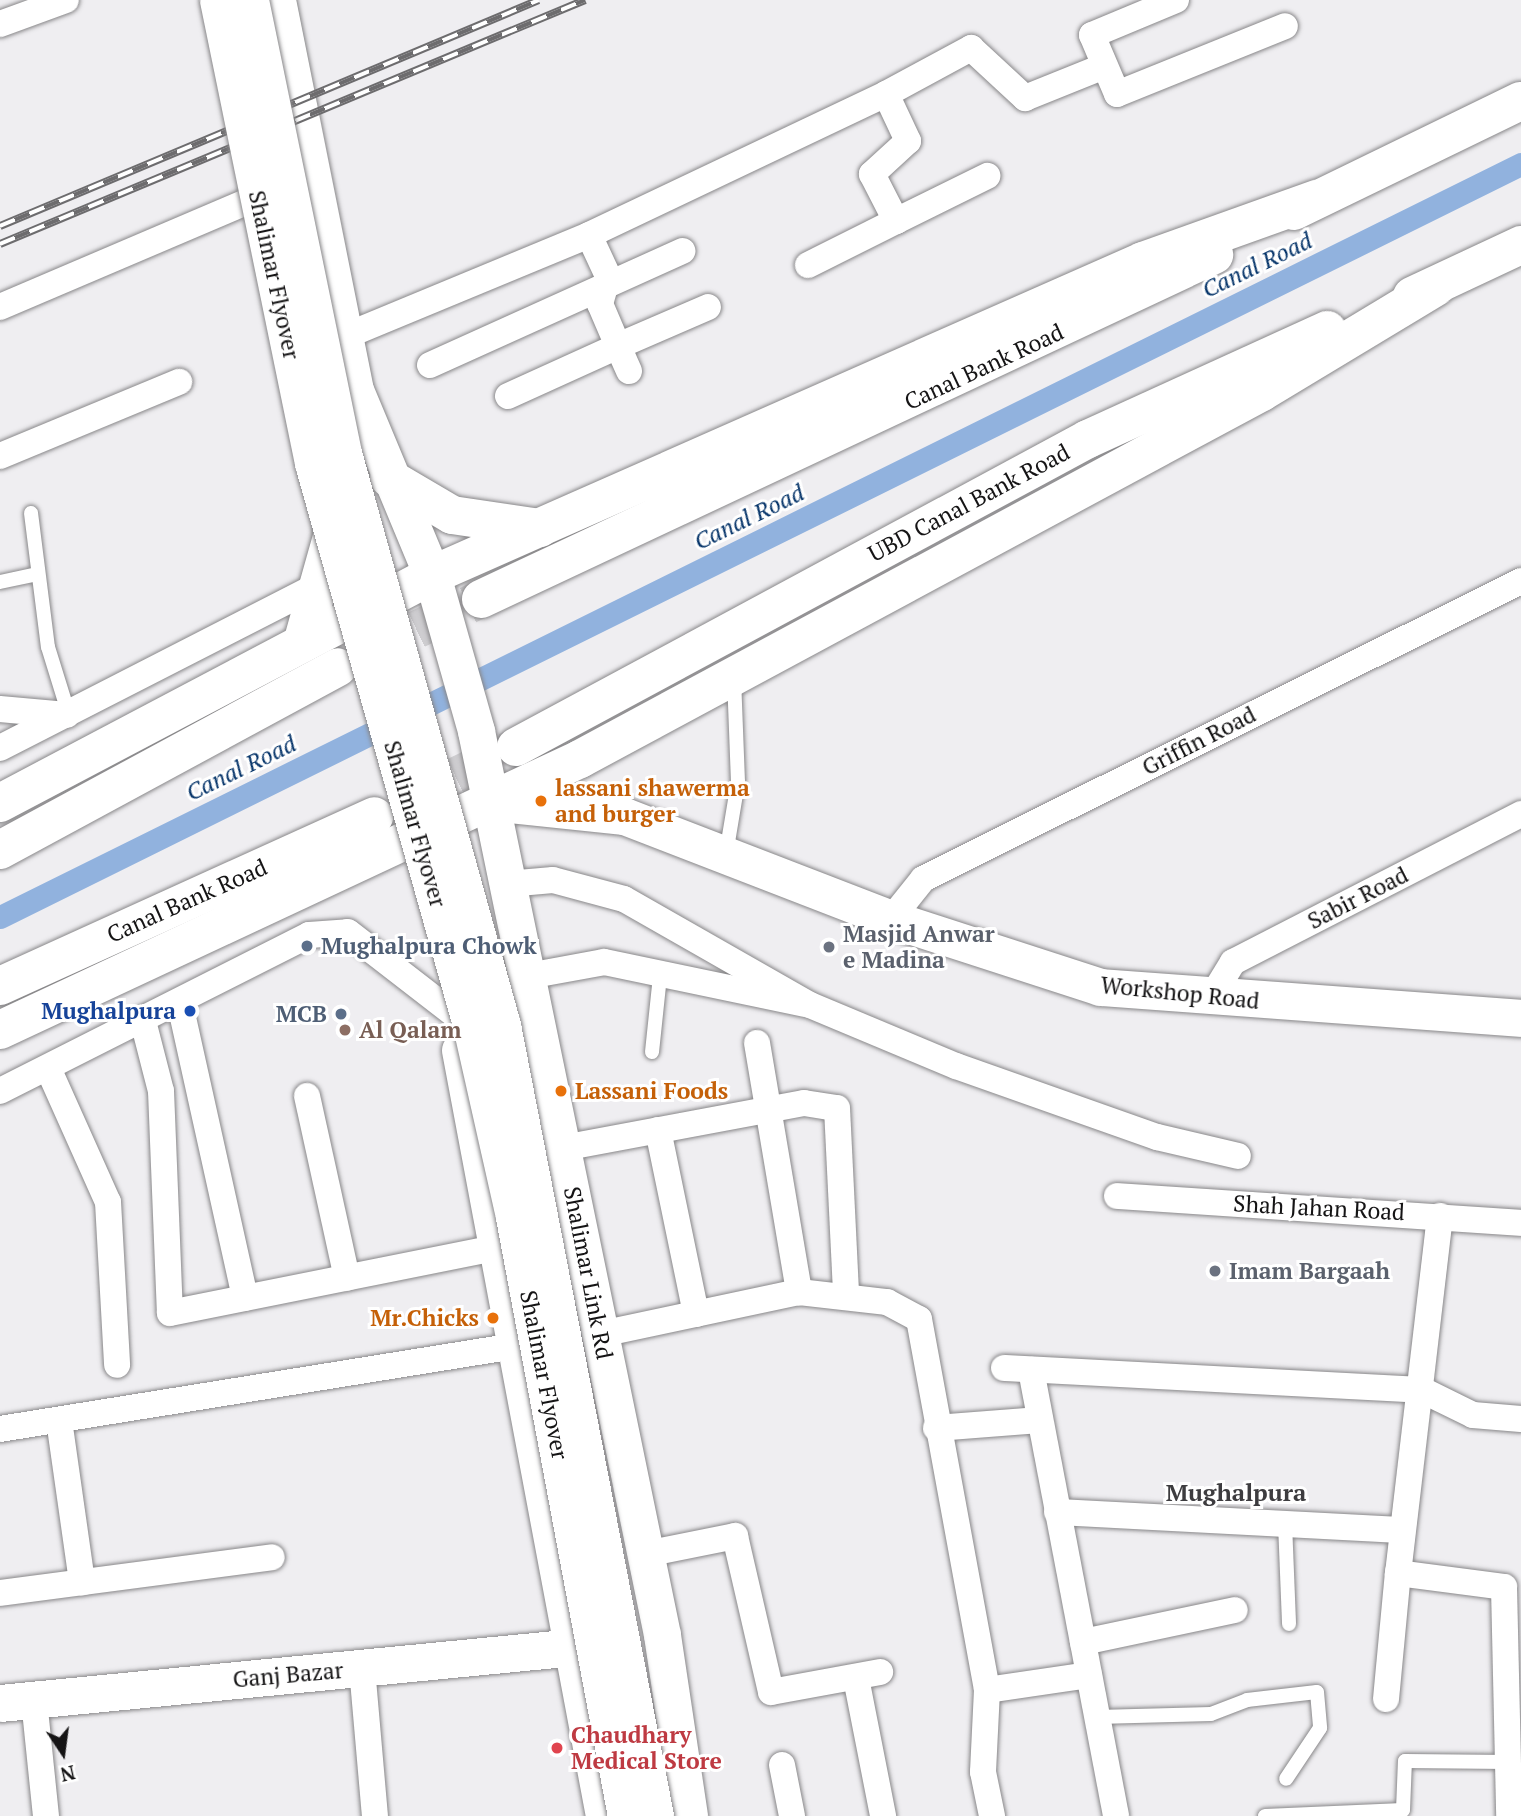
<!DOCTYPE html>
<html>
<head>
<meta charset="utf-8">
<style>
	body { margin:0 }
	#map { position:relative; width:1521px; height:1816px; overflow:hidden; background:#efeef1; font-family:"PT Serif",serif }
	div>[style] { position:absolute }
	.canal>* { height:23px; margin:-11.5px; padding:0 11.5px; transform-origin:11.5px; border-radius:11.5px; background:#91b2de }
	.highway-tunnel>* { height:38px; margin-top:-19px; transform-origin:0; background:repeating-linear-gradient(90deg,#cecdd0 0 38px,transparent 0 57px) }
	.roads { filter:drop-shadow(0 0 2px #888789) drop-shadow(0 0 2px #888789) }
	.lane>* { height:14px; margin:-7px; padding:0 7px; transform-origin:7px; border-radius:7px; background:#fff }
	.street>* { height:26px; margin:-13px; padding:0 13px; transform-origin:13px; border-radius:13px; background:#fff }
	.secondary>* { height:37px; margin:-18.5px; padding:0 18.5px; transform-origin:18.5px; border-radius:18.5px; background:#fff }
	.highway>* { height:38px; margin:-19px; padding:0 19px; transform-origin:19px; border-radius:19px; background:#fff }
	.rail>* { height:8px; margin-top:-4px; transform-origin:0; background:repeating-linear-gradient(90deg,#fff 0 16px,#6d6c6e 0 32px); box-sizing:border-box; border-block:2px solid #6d6c6e }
	.bridges { filter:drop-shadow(0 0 2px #888789) drop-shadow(0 0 2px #888789) }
	.secondary-bridge>* { height:37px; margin:-18.5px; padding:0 18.5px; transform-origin:18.5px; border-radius:18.5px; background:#fff }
	.dots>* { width:19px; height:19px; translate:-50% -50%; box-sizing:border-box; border:4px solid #fff; border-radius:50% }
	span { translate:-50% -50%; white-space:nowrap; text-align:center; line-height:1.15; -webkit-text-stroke:6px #fff; paint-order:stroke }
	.street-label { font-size:23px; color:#151415 }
	.food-label { font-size:23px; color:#c56008; font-weight:700 }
	.left { translate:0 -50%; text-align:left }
	.right { translate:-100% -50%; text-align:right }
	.worship-label { font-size:23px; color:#5b616d; font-weight:700 }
	.service-label { font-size:23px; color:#4e5e75; font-weight:700 }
	.transit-label { font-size:23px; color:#164399; font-weight:700 }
	.education-label { font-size:23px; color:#785e54; font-weight:700 }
	.health-label { font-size:23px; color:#be3a42; font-weight:700 }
	.water-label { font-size:24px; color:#08366b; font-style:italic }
	.neighbourhood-label { font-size:24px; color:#3d3c3f; font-weight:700 }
	.north { position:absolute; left:28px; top:1718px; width:70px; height:70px; -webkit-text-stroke:5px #fff; paint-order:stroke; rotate:167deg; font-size:19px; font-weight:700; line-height:28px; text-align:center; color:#151415 }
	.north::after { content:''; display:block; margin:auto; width:24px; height:32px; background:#151415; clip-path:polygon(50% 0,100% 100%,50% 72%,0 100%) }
</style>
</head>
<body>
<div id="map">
	<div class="canal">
		<i style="left:0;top:917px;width:1697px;rotate:-26.34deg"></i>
	</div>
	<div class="highway-tunnel">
		<i style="left:365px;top:654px;width:128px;rotate:-25.4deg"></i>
		<i style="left:404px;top:801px;width:122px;rotate:-25.7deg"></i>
	</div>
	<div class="roads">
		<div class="lane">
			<i style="left:31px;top:513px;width:135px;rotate:82.8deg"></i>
			<i style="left:48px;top:647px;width:71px;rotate:72.8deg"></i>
			<i style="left:0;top:582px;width:39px;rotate:-12deg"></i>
			<i style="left:726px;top:854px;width:73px;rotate:-80.5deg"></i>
			<i style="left:738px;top:782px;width:104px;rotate:-92.2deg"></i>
			<i style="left:652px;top:1052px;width:76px;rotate:-84deg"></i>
			<i style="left:1285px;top:1523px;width:101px;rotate:87.7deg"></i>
			<i style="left:1097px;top:1717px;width:114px;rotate:-1.5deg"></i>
			<i style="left:1211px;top:1714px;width:39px;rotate:-21deg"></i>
			<i style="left:1247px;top:1700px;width:70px;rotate:-6.5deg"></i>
			<i style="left:1317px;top:1692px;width:36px;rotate:85deg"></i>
			<i style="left:1320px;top:1728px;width:61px;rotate:123.7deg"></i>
			<i style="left:1265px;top:1816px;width:138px;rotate:-2.5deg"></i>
			<i style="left:1403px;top:1810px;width:49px;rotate:-87.7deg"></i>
			<i style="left:1405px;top:1761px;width:103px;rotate:0.6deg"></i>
		</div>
		<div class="street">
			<i style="left:1176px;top:0;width:91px;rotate:157.4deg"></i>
			<i style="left:1092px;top:35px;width:64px;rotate:67deg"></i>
			<i style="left:1117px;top:94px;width:181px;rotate:-22deg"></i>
			<i style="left:0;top:24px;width:70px;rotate:-20deg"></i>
			<i style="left:886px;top:94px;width:97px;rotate:-28.4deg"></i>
			<i style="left:971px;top:48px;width:74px;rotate:42.8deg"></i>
			<i style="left:1025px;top:98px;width:83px;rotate:-21.9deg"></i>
			<i style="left:808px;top:265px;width:98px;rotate:-26.6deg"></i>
			<i style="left:0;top:307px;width:270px;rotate:-23.1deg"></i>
			<i style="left:343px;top:337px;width:266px;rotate:-22.5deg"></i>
			<i style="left:589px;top:235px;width:329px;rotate:-25.4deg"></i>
			<i style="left:886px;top:94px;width:52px;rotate:64.9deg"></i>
			<i style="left:908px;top:141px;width:49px;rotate:137.5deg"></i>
			<i style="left:872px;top:174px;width:53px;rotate:62.9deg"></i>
			<i style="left:896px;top:221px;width:102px;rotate:-26.3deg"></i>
			<i style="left:430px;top:365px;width:277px;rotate:-24.3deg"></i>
			<i style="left:629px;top:371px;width:27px;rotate:-114deg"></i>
			<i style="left:618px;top:346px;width:98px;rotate:-23.4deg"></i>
			<i style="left:508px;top:396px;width:121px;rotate:-24.4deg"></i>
			<i style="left:618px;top:346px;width:46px;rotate:-113.2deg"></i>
			<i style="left:600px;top:304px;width:29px;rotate:-74deg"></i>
			<i style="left:608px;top:276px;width:45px;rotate:-114.9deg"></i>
			<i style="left:0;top:456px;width:194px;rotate:-22.5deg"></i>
			<i style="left:0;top:709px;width:67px;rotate:5.1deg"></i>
			<i style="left:0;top:748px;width:357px;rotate:-27.1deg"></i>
			<i style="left:507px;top:884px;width:46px;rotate:-5deg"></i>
			<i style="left:553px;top:880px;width:73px;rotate:15deg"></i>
			<i style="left:624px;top:899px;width:214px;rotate:29.7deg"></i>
			<i style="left:810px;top:1005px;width:158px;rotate:22.7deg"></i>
			<i style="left:956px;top:1066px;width:213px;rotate:19.5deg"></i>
			<i style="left:1157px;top:1137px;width:83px;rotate:13.2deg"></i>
			<i style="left:891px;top:919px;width:51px;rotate:-51.3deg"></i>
			<i style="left:923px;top:879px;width:668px;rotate:-26.49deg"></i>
			<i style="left:528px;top:976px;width:77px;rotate:-10.4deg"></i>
			<i style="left:604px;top:962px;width:205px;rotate:11.8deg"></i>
			<i style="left:1211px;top:998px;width:42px;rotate:-58.6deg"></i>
			<i style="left:1233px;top:962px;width:324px;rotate:-27.2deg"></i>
			<i style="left:180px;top:1004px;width:301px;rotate:77.5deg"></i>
			<i style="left:143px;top:1021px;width:72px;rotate:75.6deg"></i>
			<i style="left:161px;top:1091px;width:222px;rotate:87.7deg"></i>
			<i style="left:170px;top:1313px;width:331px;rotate:-11.3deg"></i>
			<i style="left:757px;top:1043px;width:253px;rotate:80.4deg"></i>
			<i style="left:48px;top:1068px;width:147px;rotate:65.9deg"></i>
			<i style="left:108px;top:1202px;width:163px;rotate:86.8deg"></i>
			<i style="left:0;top:1091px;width:346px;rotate:-26.8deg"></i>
			<i style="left:309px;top:935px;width:39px;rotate:-4deg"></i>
			<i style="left:348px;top:932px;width:134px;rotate:37.7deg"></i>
			<i style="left:307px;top:1096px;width:186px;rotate:77.6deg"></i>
			<i style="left:658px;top:1130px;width:188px;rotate:78.3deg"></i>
			<i style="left:563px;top:1148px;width:245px;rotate:-10.6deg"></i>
			<i style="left:804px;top:1103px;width:33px;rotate:9deg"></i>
			<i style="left:837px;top:1108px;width:185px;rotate:87.2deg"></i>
			<i style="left:1117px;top:1196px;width:405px;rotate:3.8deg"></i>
			<i style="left:1440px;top:1216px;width:359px;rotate:96.7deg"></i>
			<i style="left:1398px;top:1573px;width:107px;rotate:7.5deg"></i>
			<i style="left:1504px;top:1587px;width:229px;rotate:88.7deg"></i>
			<i style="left:601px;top:1334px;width:202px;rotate:-12deg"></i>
			<i style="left:799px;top:1292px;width:89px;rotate:6.5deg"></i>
			<i style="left:887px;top:1302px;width:36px;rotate:28deg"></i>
			<i style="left:919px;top:1319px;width:377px;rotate:79.6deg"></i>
			<i style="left:987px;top:1690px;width:82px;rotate:92.8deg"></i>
			<i style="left:983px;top:1772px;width:45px;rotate:78.4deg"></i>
			<i style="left:1004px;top:1368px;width:419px;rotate:3deg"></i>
			<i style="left:1422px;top:1390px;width:57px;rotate:26.1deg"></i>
			<i style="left:1473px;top:1415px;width:48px;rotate:4.8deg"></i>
			<i style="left:1031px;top:1370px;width:454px;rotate:79.2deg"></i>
			<i style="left:59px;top:1420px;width:164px;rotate:81.9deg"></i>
			<i style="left:936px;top:1428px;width:104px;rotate:-4.4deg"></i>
			<i style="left:0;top:1429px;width:522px;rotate:-9.16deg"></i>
			<i style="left:1057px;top:1512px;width:345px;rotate:3deg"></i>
			<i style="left:646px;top:1554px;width:91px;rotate:-11.4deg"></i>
			<i style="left:735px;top:1536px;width:160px;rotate:77deg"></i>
			<i style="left:771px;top:1692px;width:111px;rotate:-10.4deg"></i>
			<i style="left:0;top:1593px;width:274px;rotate:-7.5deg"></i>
			<i style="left:1083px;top:1642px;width:155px;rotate:-11.9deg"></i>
			<i style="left:362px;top:1668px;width:149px;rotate:85deg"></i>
			<i style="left:856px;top:1678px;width:141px;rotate:78.9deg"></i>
			<i style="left:987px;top:1690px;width:103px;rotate:-8.4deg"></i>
			<i style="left:1386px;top:1699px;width:127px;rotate:-84.6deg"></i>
			<i style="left:34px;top:1700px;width:117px;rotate:84.1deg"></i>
			<i style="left:782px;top:1765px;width:52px;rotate:78.9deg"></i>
		</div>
		<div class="secondary">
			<i style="left:277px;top:0;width:398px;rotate:78.7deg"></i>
			<i style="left:355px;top:390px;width:200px;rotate:67.4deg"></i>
			<i style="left:432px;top:575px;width:162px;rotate:74.2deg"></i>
			<i style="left:476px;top:731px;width:923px;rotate:78.37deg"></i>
			<i style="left:662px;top:1635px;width:183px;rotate:81.5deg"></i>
			<i style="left:491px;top:802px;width:134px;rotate:6deg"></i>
			<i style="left:624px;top:816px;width:286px;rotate:21.1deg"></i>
			<i style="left:891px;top:919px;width:220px;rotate:18deg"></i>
			<i style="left:1100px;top:987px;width:422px;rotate:4.2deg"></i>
			<i style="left:460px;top:1050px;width:779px;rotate:79.35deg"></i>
			<i style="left:0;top:1703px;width:578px;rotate:-5.56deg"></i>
		</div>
		<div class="highway">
			<i style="left:1294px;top:211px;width:252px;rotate:-25.9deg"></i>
			<i style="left:1412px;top:296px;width:120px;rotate:-25.1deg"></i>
			<i style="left:389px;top:478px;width:73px;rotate:30.4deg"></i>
			<i style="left:452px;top:515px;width:89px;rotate:8.4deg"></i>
			<i style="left:481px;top:599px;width:810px;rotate:-25.14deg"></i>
			<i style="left:303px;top:640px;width:118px;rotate:-74.3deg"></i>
			<i style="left:516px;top:747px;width:650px;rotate:-28.3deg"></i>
			<i style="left:1088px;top:439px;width:263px;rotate:-24.5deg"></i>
			<i style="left:0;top:803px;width:488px;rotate:-27.8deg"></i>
			<i style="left:432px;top:575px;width:777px;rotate:-23.83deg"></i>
			<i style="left:1143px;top:261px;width:184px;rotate:-19.7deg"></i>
			<i style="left:0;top:850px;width:384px;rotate:-28.4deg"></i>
			<i style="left:0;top:986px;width:411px;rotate:-24.4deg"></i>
			<i style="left:0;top:1030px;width:640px;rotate:-25.04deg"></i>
			<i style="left:580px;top:759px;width:774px;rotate:-28.29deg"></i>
			<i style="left:1262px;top:392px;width:203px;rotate:-31.1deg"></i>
		</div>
	</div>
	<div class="rail">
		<i style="left:0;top:226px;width:584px;rotate:-22.75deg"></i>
		<i style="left:0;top:244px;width:634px;rotate:-22.64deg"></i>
	</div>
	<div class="bridges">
		<div class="secondary-bridge">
			<i style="left:218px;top:0;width:473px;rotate:78.4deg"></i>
			<i style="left:313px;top:463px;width:580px;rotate:74.29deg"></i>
			<i style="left:470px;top:1021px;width:201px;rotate:77.3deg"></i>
			<i style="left:514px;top:1217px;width:609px;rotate:79.41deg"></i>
			<i style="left:250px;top:0;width:462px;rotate:78.4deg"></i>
			<i style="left:343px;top:453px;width:594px;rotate:74.47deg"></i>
			<i style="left:502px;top:1025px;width:806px;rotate:79.05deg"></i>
		</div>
	</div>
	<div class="dots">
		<i style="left:541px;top:801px;background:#e8710a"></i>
		<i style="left:307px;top:946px;background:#5c6f8a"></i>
		<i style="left:829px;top:947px;background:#6b7280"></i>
		<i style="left:190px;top:1011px;background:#1a4fb4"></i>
		<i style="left:341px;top:1014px;background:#5c6f8a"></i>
		<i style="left:345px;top:1030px;background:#8d6e63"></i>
		<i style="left:561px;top:1091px;background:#e8710a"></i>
		<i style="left:1215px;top:1271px;background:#6b7280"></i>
		<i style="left:493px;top:1318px;background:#e8710a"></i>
		<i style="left:557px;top:1748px;background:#e0444e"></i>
	</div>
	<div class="street-label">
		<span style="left:274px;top:275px;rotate:78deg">Shalimar Flyover</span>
		<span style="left:984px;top:367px;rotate:-25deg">Canal Bank Road</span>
		<span style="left:969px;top:503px;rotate:-28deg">UBD Canal Bank Road</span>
		<span style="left:1199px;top:741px;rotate:-27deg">Griffin Road</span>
		<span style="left:415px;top:824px;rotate:74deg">Shalimar Flyover</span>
		<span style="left:1358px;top:898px;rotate:-27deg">Sabir Road</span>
		<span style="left:187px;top:901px;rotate:-24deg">Canal Bank Road</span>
		<span style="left:1180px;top:993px;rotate:6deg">Workshop Road</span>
		<span style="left:1319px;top:1208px;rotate:3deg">Shah Jahan Road</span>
		<span style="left:588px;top:1273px;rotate:79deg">Shalimar Link Rd</span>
		<span style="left:544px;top:1375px;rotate:79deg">Shalimar Flyover</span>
		<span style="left:288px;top:1675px;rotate:-5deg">Ganj Bazar</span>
	</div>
	<div class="food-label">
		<span class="left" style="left:555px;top:801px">lassani shawerma<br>and burger</span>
		<span class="left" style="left:575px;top:1091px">Lassani Foods</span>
		<span class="right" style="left:479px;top:1318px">Mr.Chicks</span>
	</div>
	<div class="worship-label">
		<span class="left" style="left:843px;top:947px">Masjid Anwar<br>e Madina</span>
		<span class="left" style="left:1229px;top:1271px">Imam Bargaah</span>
	</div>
	<div class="service-label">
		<span class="left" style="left:321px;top:946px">Mughalpura Chowk</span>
		<span class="right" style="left:327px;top:1014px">MCB</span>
	</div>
	<div class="transit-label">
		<span class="right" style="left:176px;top:1011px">Mughalpura</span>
	</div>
	<div class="education-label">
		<span class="left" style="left:359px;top:1030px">Al Qalam</span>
	</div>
	<div class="health-label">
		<span class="left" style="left:571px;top:1748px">Chaudhary<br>Medical Store</span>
	</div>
	<div class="water-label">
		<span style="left:1257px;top:265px;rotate:-26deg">Canal Road</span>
		<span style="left:749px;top:517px;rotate:-26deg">Canal Road</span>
		<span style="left:241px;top:768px;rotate:-26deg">Canal Road</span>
	</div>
	<div class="neighbourhood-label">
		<span style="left:1236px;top:1493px">Mughalpura</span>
	</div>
	<div class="north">N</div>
</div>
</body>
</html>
